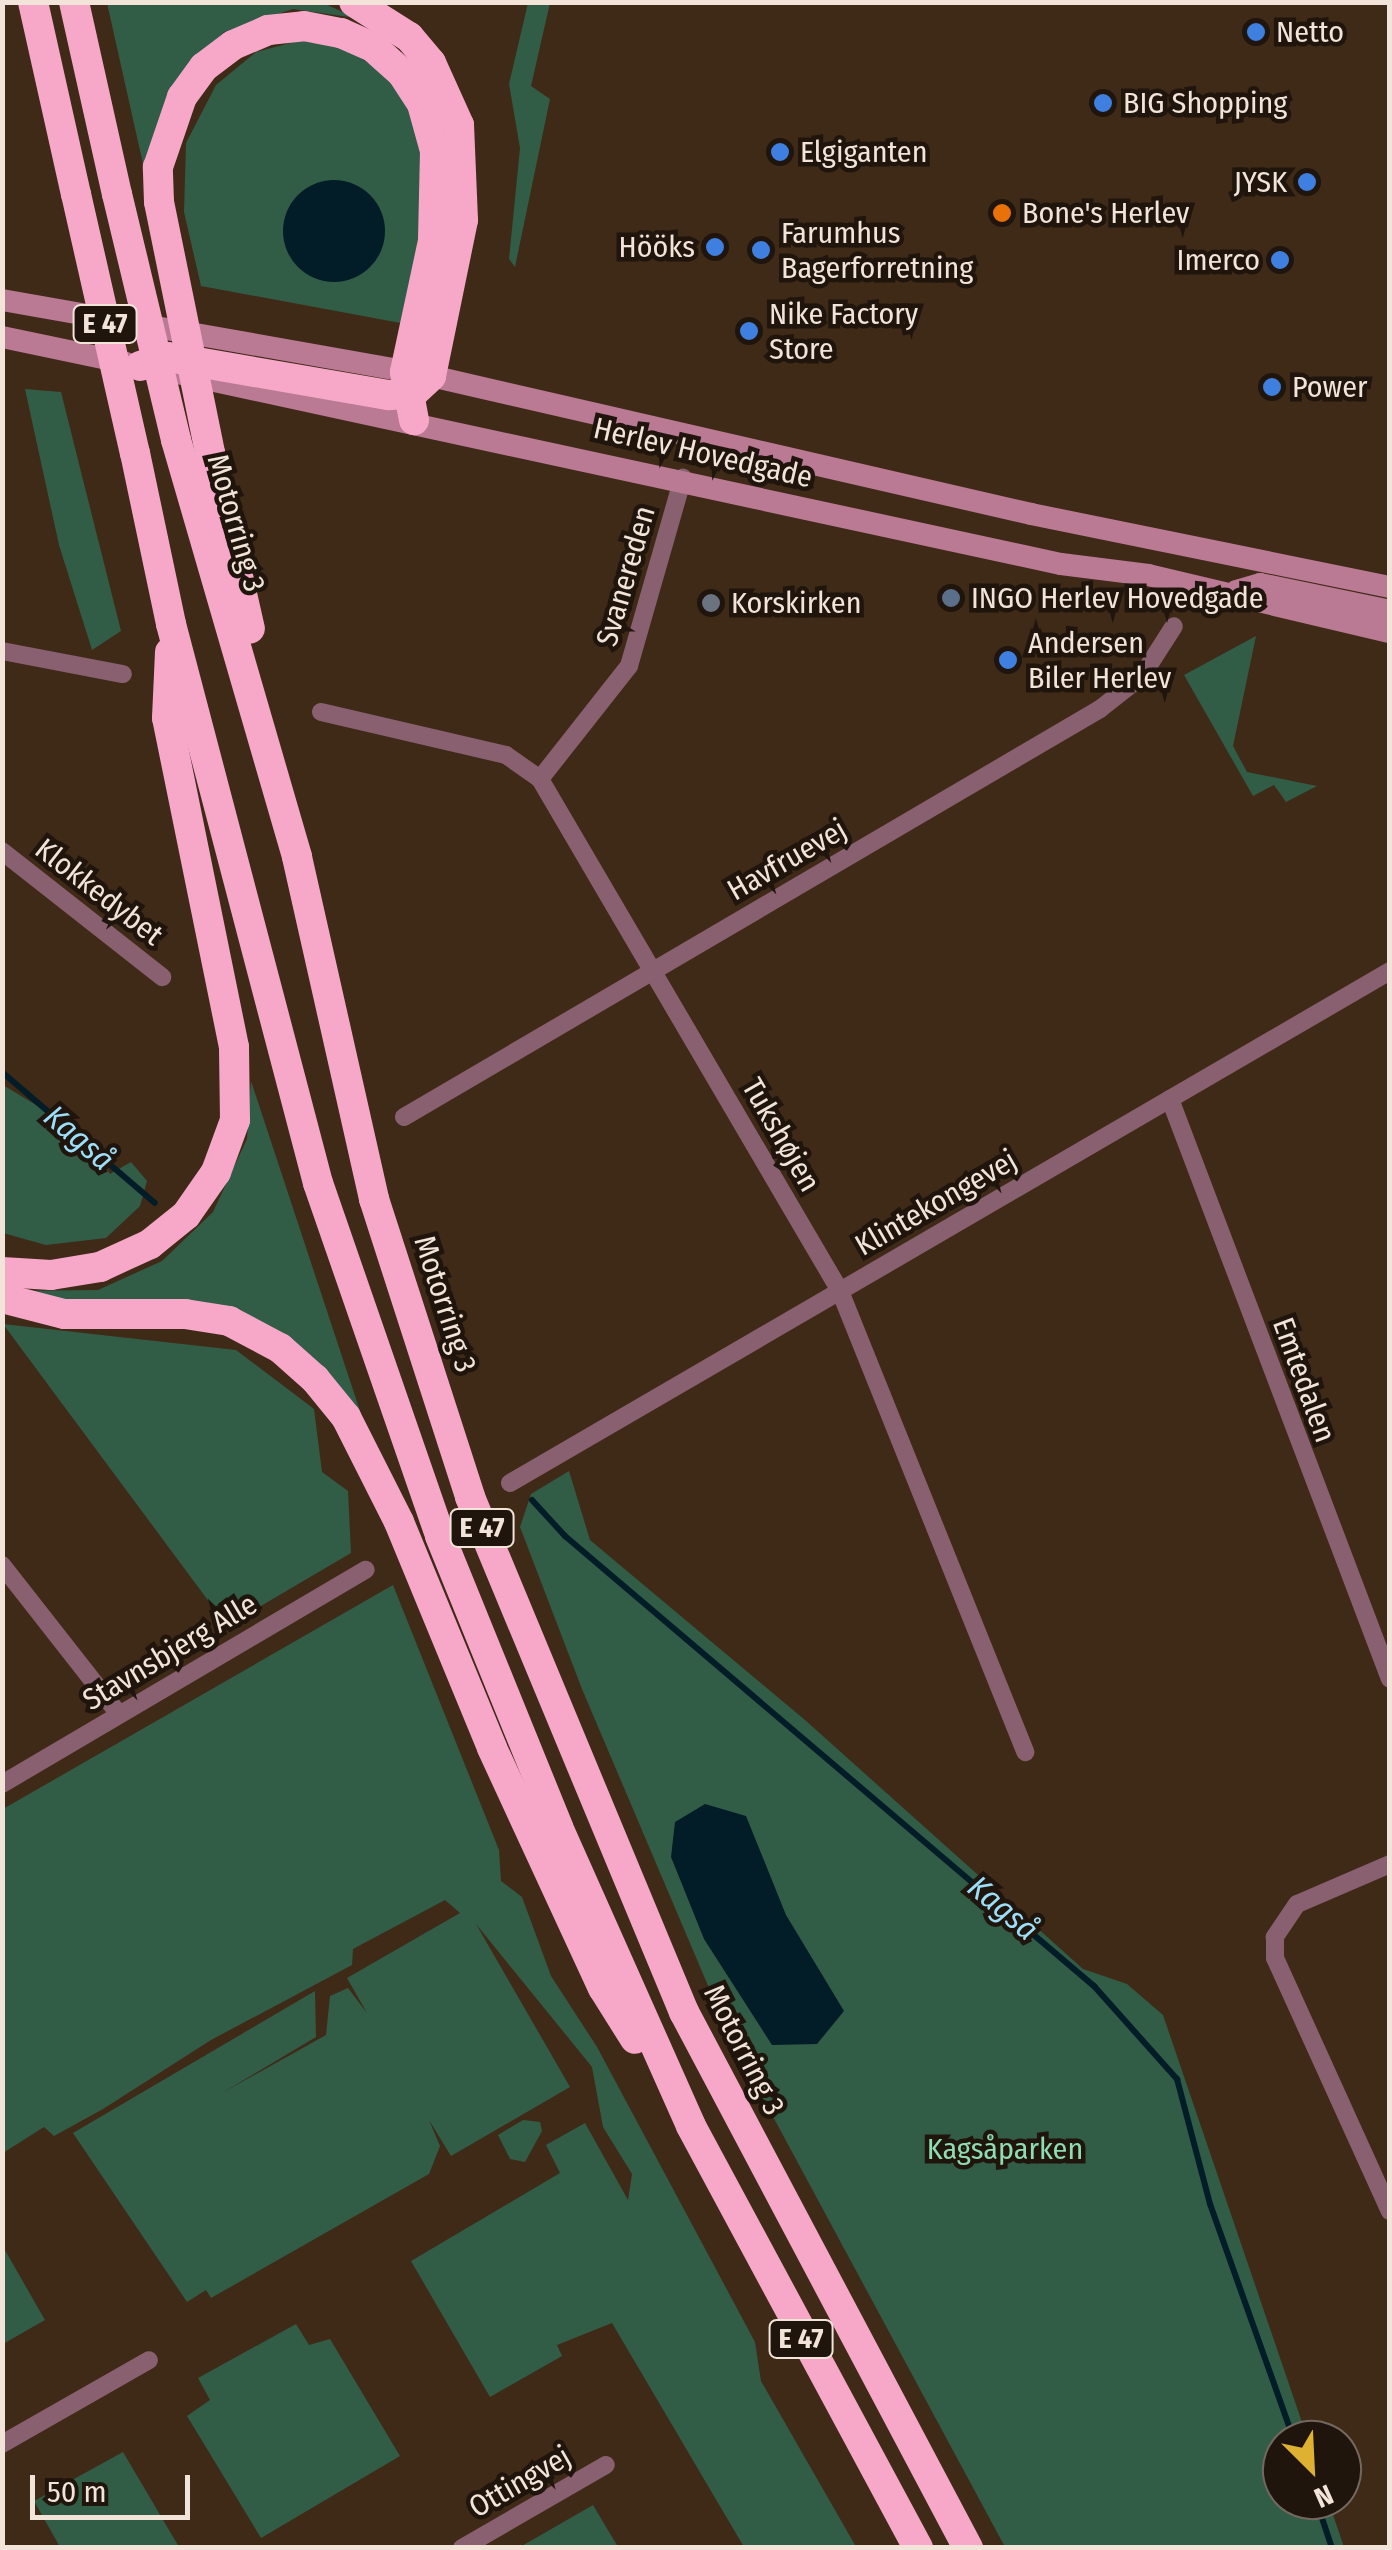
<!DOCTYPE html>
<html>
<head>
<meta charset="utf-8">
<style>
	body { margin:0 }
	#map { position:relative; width:1392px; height:2550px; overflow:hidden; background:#3f2a17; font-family:"Fira Sans Condensed",sans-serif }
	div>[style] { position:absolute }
	.green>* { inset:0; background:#315c46 }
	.water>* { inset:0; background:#021d28 }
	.round { border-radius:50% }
	.stream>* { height:6px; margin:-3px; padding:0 3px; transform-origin:3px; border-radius:3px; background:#021d28 }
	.minor>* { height:18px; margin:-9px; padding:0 9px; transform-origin:9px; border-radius:9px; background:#886070 }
	.secondary>* { height:22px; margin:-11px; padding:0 11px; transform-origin:11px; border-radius:11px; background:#ba7a94 }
	.motorway>* { height:30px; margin:-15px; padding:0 15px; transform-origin:15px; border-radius:15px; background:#f7a8c8 }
	.motorway-bridge>* { height:30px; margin:-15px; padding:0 15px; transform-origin:15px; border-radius:15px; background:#f7a8c8 }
	.dots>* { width:28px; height:28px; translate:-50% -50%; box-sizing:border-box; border:5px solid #1f150d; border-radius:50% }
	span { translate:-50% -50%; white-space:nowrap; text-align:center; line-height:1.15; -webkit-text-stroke:9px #1f150d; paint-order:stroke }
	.shield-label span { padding:2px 8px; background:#1f150d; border:2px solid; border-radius:8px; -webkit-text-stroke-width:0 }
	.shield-label { font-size:28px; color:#f2e4d9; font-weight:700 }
	.poi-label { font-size:30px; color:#f2e4d9 }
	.left { translate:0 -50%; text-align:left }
	.right { translate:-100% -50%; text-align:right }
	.street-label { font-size:30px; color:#f2e4d9 }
	.park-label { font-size:30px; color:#8fdcb3 }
	.water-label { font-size:32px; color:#9ddffa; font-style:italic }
	.frame { position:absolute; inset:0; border:5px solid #f2e4d9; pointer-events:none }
	.north { position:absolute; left:1262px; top:2420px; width:100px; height:100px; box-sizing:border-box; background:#1f150d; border:2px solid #73685f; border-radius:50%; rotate:156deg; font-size:28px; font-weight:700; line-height:40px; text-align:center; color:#f2e4d9 }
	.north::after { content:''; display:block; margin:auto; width:35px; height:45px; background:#deb133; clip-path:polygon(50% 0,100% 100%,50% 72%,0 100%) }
	.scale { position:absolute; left:30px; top:2475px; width:160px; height:45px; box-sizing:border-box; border:5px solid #f2e4d9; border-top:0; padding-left:12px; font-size:30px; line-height:35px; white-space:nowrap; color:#f2e4d9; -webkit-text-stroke:8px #1f150d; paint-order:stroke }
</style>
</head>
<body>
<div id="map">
	<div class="green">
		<i style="clip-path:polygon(107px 3px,323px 3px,356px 18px,293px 9px,224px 32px,176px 81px,143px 164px)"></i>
		<i style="clip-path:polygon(528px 3px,550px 3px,531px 86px,550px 99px,515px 267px,509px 259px,520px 148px,509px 84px)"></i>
		<i style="clip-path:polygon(298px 41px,342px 46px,392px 78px,420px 134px,425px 190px,406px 324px,201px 286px,184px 212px,186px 143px,216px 85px,256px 52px)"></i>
		<i style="clip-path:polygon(25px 389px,61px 392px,121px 631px,92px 650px,59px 545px)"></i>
		<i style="clip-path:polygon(1256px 636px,1233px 746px,1247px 772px,1317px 786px,1286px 802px,1274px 785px,1253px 796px,1184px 675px)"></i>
		<i style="clip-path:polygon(251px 1081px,361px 1414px,257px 1324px,3px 1291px,98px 1290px,162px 1261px,213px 1212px,247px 1139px)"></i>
		<i style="clip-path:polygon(3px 1085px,89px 1137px,110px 1174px,131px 1162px,147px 1181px,140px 1206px,106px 1238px,46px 1245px,3px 1233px)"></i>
		<i style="clip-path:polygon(3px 1324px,236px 1350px,314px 1409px,322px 1472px,348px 1491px,351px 1553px,227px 1626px)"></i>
		<i style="clip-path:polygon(569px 1471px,590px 1540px,805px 1720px,1083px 1969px,1127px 1984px,1163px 2015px,1308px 2440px,1282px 2440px,1282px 2500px,1328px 2500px,1344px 2547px,1005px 2547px,729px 2035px,582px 1689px,520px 1527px,531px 1494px)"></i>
		<i style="clip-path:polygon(393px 1585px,499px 1850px,501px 1881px,522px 1897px,551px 1976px,597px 2047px,755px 2342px,761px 2381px,855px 2545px,850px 2547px,744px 2547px,612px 2323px,557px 2345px,562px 2356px,490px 2397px,411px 2261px,560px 2173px,546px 2145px,585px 2123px,628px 2200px,632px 2174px,603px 2127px,592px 2067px,476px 1924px,570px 2087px,451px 2156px,429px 2120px,440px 2146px,429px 2174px,211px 2298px,206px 2290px,187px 2302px,73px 2133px,315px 1991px,316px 2037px,222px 2093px,326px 2035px,330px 1996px,348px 1988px,367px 2013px,347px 1978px,460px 1913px,445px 1900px,353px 1949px,352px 1965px,211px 2040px,103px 2109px,54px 2136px,44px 2127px,3px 2153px,3px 1809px)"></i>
		<i style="clip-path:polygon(523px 2120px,540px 2122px,542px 2131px,525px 2162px,510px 2159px,498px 2135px)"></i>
		<i style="clip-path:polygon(2px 2245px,45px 2320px,3px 2344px,2px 2344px)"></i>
		<i style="clip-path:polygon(296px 2324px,309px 2345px,330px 2339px,400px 2456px,261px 2538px,187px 2416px,210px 2400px,198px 2378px)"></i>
		<i style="clip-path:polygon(123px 2452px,179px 2547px,60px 2547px,34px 2501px)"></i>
		<i style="clip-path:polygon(593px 2505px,618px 2547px,520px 2547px)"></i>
	</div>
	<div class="water">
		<i class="round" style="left:283px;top:180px;width:102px;height:102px"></i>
		<i style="clip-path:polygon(705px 1804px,746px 1816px,786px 1915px,844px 2011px,817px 2044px,772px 2045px,704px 1939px,671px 1857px,675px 1822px)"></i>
	</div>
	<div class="stream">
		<i style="left:2px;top:1072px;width:201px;rotate:40.6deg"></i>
		<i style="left:532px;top:1500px;width:49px;rotate:47.5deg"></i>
		<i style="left:565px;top:1536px;width:695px;rotate:40.39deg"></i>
		<i style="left:1094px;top:1986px;width:125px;rotate:48.3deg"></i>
		<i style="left:1177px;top:2079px;width:129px;rotate:75.2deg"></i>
		<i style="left:1210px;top:2204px;width:251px;rotate:70.4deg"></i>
		<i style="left:1316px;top:2500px;width:51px;rotate:71.6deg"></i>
	</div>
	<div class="minor">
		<i style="left:2px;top:651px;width:123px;rotate:10.8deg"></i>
		<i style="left:321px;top:712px;width:190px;rotate:13.1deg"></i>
		<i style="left:506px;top:755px;width:42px;rotate:35.2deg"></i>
		<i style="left:540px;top:779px;width:593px;rotate:59.63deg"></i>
		<i style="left:840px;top:1291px;width:497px;rotate:68.1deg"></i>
		<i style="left:540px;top:779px;width:144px;rotate:-51.8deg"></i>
		<i style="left:629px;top:666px;width:196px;rotate:-74deg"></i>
		<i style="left:2px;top:851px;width:204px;rotate:38.2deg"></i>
		<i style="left:1170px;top:1099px;width:620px;rotate:69.23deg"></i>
		<i style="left:404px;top:1117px;width:807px;rotate:-30.38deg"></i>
		<i style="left:1100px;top:709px;width:53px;rotate:-38.2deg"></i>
		<i style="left:1142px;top:676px;width:59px;rotate:-57.4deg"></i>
		<i style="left:510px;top:1483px;width:1018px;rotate:-30.19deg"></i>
		<i style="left:2px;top:1565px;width:189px;rotate:51.9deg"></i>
		<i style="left:2px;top:1784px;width:422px;rotate:-30.5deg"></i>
		<i style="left:1390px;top:1864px;width:101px;rotate:156.7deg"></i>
		<i style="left:1297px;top:1904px;width:40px;rotate:124deg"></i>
		<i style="left:1275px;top:1937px;width:21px;rotate:90deg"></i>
		<i style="left:1275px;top:1958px;width:278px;rotate:65.6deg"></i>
		<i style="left:2px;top:2444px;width:169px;rotate:-29.7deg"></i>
		<i style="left:462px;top:2548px;width:166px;rotate:-30deg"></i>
	</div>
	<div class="secondary">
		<i style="left:2px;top:300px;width:436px;rotate:10deg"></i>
		<i style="left:431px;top:376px;width:616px;rotate:12.95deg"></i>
		<i style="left:1031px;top:514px;width:366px;rotate:11.5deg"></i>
		<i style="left:2px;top:337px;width:127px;rotate:11.8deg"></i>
		<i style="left:182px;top:374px;width:899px;rotate:12.2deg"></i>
		<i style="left:1061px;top:564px;width:88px;rotate:7.2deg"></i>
		<i style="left:1148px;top:575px;width:249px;rotate:13.3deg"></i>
		<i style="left:1236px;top:591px;width:25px;rotate:-16deg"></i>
		<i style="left:1260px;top:584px;width:133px;rotate:11.7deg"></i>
	</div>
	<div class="motorway">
		<i style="left:33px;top:2px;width:197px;rotate:77.4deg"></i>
		<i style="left:74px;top:2px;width:197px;rotate:77.4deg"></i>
		<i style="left:159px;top:202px;width:35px;rotate:-92deg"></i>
		<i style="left:158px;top:167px;width:74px;rotate:-71.1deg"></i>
		<i style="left:182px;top:97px;width:37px;rotate:-54deg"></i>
		<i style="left:204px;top:67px;width:36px;rotate:-37deg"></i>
		<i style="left:233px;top:45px;width:38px;rotate:-23deg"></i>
		<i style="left:268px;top:30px;width:36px;rotate:-6deg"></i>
		<i style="left:304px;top:26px;width:38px;rotate:11deg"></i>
		<i style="left:341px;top:33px;width:36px;rotate:24deg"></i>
		<i style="left:374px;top:48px;width:38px;rotate:42deg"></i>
		<i style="left:402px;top:73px;width:37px;rotate:57deg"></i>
		<i style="left:422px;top:104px;width:49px;rotate:74.5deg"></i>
		<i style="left:435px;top:151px;width:90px;rotate:91.3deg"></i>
		<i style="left:433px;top:241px;width:134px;rotate:102.1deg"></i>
		<i style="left:405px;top:372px;width:49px;rotate:79.4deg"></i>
		<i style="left:140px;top:366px;width:29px;rotate:-18deg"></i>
		<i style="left:168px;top:357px;width:224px;rotate:9.8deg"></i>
		<i style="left:389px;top:395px;width:23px;rotate:-2deg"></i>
		<i style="left:412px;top:394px;width:26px;rotate:-43deg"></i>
		<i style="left:431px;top:376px;width:159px;rotate:-78.4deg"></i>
		<i style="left:463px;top:220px;width:95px;rotate:-92.4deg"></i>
		<i style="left:459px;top:125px;width:68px;rotate:-114.3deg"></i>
		<i style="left:431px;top:63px;width:34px;rotate:-130deg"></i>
		<i style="left:409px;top:37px;width:65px;rotate:-147.5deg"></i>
		<i style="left:176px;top:440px;width:434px;rotate:73.8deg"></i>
		<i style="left:297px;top:857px;width:351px;rotate:77.3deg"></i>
		<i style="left:374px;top:1199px;width:313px;rotate:72.1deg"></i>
		<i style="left:470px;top:1497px;width:558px;rotate:67.44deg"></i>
		<i style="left:684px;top:2012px;width:607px;rotate:62.08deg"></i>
		<i style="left:135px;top:453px;width:175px;rotate:78.1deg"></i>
		<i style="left:171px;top:624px;width:578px;rotate:75.27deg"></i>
		<i style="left:318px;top:1183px;width:373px;rotate:70.9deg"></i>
		<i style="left:440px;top:1536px;width:314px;rotate:67.9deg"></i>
		<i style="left:558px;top:1827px;width:327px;rotate:66deg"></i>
		<i style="left:691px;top:2126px;width:479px;rotate:61.7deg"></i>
		<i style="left:210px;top:453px;width:180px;rotate:77.2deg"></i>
		<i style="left:2px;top:1272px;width:49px;rotate:3.5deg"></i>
		<i style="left:51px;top:1275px;width:50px;rotate:-9.3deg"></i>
		<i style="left:100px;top:1267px;width:55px;rotate:-24.7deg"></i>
		<i style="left:150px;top:1244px;width:46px;rotate:-38.9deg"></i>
		<i style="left:186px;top:1215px;width:52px;rotate:-55.1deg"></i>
		<i style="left:216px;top:1172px;width:55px;rotate:-69.9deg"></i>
		<i style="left:235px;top:1120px;width:73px;rotate:-90.8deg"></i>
		<i style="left:234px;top:1047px;width:336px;rotate:-101.5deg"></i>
		<i style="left:167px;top:718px;width:66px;rotate:-87.4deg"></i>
		<i style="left:2px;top:1298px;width:64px;rotate:14.5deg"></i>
		<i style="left:64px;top:1314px;width:121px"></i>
		<i style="left:185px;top:1314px;width:45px;rotate:9deg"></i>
		<i style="left:229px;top:1321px;width:58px;rotate:27.9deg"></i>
		<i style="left:280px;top:1348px;width:47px;rotate:41.5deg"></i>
		<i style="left:315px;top:1379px;width:49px;rotate:50.8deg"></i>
		<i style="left:346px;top:1417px;width:118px;rotate:63.2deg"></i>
		<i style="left:399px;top:1522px;width:244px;rotate:67.6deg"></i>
		<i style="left:492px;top:1748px;width:264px;rotate:65.2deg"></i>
		<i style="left:603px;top:1988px;width:60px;rotate:57.9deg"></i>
	</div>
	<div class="motorway-bridge">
		<i style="left:76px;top:194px;width:266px;rotate:77.2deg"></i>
		<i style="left:117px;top:194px;width:253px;rotate:76.5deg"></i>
		<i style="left:159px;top:202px;width:256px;rotate:78.5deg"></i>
	</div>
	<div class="dots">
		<i style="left:1256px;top:32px;background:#3f7fe0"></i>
		<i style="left:1103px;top:103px;background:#3f7fe0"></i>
		<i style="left:780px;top:152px;background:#3f7fe0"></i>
		<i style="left:1307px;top:182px;background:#3f7fe0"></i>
		<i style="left:1002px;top:213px;background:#e8710a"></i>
		<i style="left:715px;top:247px;background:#3f7fe0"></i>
		<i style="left:761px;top:250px;background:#3f7fe0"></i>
		<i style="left:1280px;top:260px;background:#3f7fe0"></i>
		<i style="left:749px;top:331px;background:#3f7fe0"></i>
		<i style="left:1272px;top:387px;background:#3f7fe0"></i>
		<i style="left:951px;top:598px;background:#5c6f8a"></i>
		<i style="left:711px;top:603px;background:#6b7280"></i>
		<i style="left:1008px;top:660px;background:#3f7fe0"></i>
	</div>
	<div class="shield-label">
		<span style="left:105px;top:324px">E 47</span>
		<span style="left:482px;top:1528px">E 47</span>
		<span style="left:801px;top:2339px">E 47</span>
	</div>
	<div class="poi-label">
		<span class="left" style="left:1276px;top:32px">Netto</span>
		<span class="left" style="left:1123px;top:103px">BIG Shopping</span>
		<span class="left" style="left:800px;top:152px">Elgiganten</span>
		<span class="right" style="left:1287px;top:182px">JYSK</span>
		<span class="left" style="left:1022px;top:213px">Bone's Herlev</span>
		<span class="left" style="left:781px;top:250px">Farumhus<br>Bagerforretning</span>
		<span class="right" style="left:695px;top:247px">Hööks</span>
		<span class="right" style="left:1260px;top:260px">Imerco</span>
		<span class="left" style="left:769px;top:331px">Nike Factory<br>Store</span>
		<span class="left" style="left:1292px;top:387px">Power</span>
		<span class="left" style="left:971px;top:598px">INGO Herlev Hovedgade</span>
		<span class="left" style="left:731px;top:603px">Korskirken</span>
		<span class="left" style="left:1028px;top:660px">Andersen<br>Biler Herlev</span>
	</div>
	<div class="street-label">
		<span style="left:703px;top:453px;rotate:13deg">Herlev Hovedgade</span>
		<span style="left:236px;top:523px;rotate:74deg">Motorring 3</span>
		<span style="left:626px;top:576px;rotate:-74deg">Svanereden</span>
		<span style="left:787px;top:860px;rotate:-30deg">Havfruevej</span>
		<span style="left:99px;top:892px;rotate:38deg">Klokkedybet</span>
		<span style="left:781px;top:1135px;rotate:60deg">Tukshøjen</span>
		<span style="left:936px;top:1203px;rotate:-30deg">Klintekongevej</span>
		<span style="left:445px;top:1304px;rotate:72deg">Motorring 3</span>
		<span style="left:1304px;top:1380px;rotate:70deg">Emtedalen</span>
		<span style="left:170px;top:1652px;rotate:-31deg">Stavnsbjerg Alle</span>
		<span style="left:744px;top:2050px;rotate:63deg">Motorring 3</span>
		<span style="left:520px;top:2482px;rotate:-30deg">Ottingvej</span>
	</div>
	<div class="park-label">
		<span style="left:1005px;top:2149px">Kagsåparken</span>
	</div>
	<div class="water-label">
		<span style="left:79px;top:1138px;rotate:41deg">Kagså</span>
		<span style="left:1003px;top:1908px;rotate:40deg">Kagså</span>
	</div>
	<div class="frame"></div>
	<div class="north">N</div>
	<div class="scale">50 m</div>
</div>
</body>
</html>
